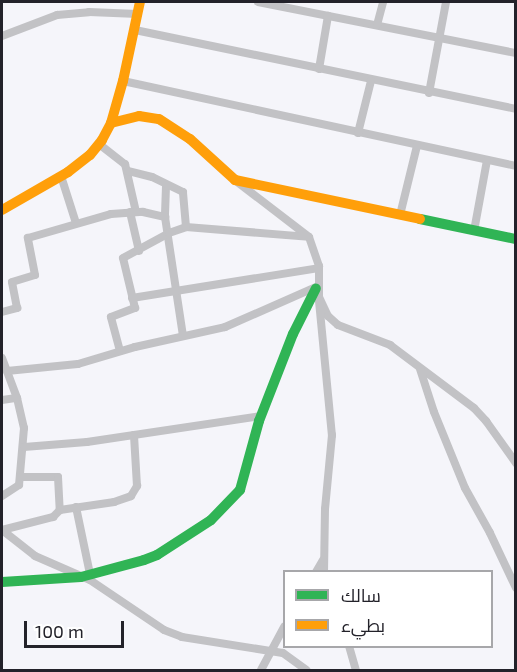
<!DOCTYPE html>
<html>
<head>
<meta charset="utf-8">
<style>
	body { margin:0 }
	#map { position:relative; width:517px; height:672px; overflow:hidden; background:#f5f5fa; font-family:"Exo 2",Cairo,sans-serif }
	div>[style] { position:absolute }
	.street>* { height:8px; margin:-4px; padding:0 4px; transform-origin:4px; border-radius:4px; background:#c2c2c5 }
	.fast>* { height:10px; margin:-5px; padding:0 5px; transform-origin:5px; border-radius:5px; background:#30b455 }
	.slow>* { height:10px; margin:-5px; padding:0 5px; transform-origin:5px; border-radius:5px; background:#ff9f0a }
	span { translate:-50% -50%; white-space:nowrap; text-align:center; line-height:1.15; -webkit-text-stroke:4.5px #fff; paint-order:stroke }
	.frame { position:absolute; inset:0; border:3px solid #23222a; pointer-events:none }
	.legend { position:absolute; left:283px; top:570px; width:210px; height:78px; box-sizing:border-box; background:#fff; border:2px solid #a7a7aa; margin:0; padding:8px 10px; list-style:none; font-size:18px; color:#23222a }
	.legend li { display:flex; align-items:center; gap:12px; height:30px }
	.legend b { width:30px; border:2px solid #a7a7aa }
	.scale { position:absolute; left:24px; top:621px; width:100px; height:27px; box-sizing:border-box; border:3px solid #23222a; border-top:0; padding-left:8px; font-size:18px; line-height:21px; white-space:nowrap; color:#23222a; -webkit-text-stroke:4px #fff; paint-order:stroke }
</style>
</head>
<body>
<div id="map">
	<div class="street">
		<i style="left:258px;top:2px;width:263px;rotate:11.2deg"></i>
		<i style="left:377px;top:25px;width:24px;rotate:-75deg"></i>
		<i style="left:135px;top:30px;width:389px;rotate:11.7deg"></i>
		<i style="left:2px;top:36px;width:59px;rotate:-20.9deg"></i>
		<i style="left:57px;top:15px;width:32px;rotate:-5deg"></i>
		<i style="left:89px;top:12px;width:49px;rotate:2.3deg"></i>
		<i style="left:319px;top:69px;width:54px;rotate:-80.4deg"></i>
		<i style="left:123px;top:81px;width:402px;rotate:12.2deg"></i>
		<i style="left:429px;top:93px;width:93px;rotate:-79.4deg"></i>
		<i style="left:358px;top:133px;width:54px;rotate:-76deg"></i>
		<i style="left:99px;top:144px;width:33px;rotate:38deg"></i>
		<i style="left:125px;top:164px;width:49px;rotate:77.1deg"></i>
		<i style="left:61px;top:176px;width:49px;rotate:72.3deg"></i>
		<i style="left:236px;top:181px;width:92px;rotate:37.5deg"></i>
		<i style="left:309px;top:237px;width:31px;rotate:71deg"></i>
		<i style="left:319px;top:266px;width:31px;rotate:90deg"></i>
		<i style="left:319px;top:297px;width:21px;rotate:65deg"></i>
		<i style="left:328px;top:316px;width:13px;rotate:42deg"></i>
		<i style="left:338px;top:325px;width:56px;rotate:21deg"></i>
		<i style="left:390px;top:345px;width:105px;rotate:36.9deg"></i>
		<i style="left:474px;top:408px;width:18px;rotate:47deg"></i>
		<i style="left:486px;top:421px;width:52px;rotate:54.5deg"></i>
		<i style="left:166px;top:186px;width:31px;rotate:92deg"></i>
		<i style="left:165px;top:217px;width:120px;rotate:81.4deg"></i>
		<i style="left:130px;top:212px;width:40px;rotate:77deg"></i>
		<i style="left:400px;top:215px;width:71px;rotate:-76.2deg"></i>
		<i style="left:186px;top:227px;width:123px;rotate:4.6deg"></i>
		<i style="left:474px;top:231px;width:72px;rotate:-79.6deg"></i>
		<i style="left:132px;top:298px;width:189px;rotate:-9.1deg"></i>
		<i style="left:319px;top:301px;width:135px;rotate:84.5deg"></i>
		<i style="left:332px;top:435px;width:74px;rotate:95.4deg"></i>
		<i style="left:325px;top:509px;width:63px;rotate:90.9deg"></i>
		<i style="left:2px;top:312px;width:16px;rotate:-15deg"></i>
		<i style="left:17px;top:308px;width:26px;rotate:-101deg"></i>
		<i style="left:12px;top:282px;width:24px;rotate:-17deg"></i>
		<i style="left:35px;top:275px;width:38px;rotate:-101deg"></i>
		<i style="left:28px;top:238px;width:86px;rotate:-16.1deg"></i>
		<i style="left:111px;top:214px;width:32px;rotate:-4deg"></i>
		<i style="left:143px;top:212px;width:23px;rotate:13deg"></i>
		<i style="left:120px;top:351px;width:35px;rotate:-105deg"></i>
		<i style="left:111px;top:317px;width:26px;rotate:-21deg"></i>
		<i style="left:135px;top:308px;width:51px;rotate:-103.5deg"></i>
		<i style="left:123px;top:258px;width:52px;rotate:-28.5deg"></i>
		<i style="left:169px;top:233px;width:18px;rotate:-19deg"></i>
		<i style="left:186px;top:227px;width:35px;rotate:-95deg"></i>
		<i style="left:183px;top:192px;width:34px;rotate:-154deg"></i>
		<i style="left:152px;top:177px;width:25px;rotate:-166deg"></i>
		<i style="left:2px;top:358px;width:43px;rotate:69.4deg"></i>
		<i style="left:17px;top:398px;width:31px;rotate:77deg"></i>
		<i style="left:24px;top:428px;width:57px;rotate:95deg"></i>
		<i style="left:19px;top:485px;width:20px;rotate:147deg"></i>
		<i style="left:420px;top:369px;width:45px;rotate:72deg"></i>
		<i style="left:434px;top:412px;width:82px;rotate:67.8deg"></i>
		<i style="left:465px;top:488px;width:51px;rotate:60.9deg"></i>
		<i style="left:490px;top:533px;width:61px;rotate:64.7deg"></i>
		<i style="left:7px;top:371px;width:71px;rotate:-5.6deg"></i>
		<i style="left:78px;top:364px;width:59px;rotate:-16.6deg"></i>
		<i style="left:135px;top:347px;width:92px;rotate:-12.5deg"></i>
		<i style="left:225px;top:327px;width:99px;rotate:-23.7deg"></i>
		<i style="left:2px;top:400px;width:15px;rotate:-8deg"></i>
		<i style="left:24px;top:447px;width:63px;rotate:-4.5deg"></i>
		<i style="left:87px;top:442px;width:176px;rotate:-8.5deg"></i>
		<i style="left:20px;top:477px;width:38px"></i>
		<i style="left:58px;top:477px;width:33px;rotate:87deg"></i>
		<i style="left:76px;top:507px;width:68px;rotate:78.2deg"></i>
		<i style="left:2px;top:530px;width:42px;rotate:38.2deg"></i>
		<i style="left:35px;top:556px;width:60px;rotate:23.6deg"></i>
		<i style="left:90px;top:580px;width:89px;rotate:34deg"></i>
		<i style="left:164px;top:630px;width:19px;rotate:21deg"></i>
		<i style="left:182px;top:637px;width:102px;rotate:9deg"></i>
		<i style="left:283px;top:653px;width:29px;rotate:36deg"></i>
		<i style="left:2px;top:530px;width:53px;rotate:-14.3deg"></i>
		<i style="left:53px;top:517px;width:10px;rotate:-45deg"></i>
		<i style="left:60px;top:510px;width:55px;rotate:-8.4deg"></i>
		<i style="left:114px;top:502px;width:18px;rotate:-19deg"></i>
		<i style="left:131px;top:496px;width:12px;rotate:-59deg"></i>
		<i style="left:137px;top:486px;width:51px;rotate:-93.4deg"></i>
		<i style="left:316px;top:572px;width:14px;rotate:-60deg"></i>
		<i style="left:349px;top:646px;width:25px;rotate:74deg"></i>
		<i style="left:261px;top:670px;width:49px;rotate:-61.9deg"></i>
	</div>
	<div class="fast">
		<i style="left:420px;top:219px;width:98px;rotate:11.8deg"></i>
		<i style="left:2px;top:582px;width:79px;rotate:-3.6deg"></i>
		<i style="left:81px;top:577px;width:65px;rotate:-15.1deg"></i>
		<i style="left:144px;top:560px;width:14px;rotate:-21deg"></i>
		<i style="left:157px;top:555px;width:64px;rotate:-32.9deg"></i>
		<i style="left:211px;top:520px;width:42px;rotate:-46deg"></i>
		<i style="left:240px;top:490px;width:72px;rotate:-74.6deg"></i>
		<i style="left:259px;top:421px;width:93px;rotate:-68.7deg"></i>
		<i style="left:293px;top:334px;width:51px;rotate:-63.4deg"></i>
	</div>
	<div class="slow">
		<i style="left:111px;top:123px;width:29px;rotate:-14deg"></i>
		<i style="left:139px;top:116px;width:20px;rotate:9deg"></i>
		<i style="left:159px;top:119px;width:37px;rotate:33deg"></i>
		<i style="left:190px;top:139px;width:61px;rotate:42.3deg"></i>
		<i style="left:235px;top:180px;width:189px;rotate:11.9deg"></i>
		<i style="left:2px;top:210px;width:76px;rotate:-29.9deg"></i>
		<i style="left:68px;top:172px;width:28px;rotate:-38deg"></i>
		<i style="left:90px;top:155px;width:19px;rotate:-51deg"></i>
		<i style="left:102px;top:140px;width:19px;rotate:-62deg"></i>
		<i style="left:111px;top:123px;width:44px;rotate:-74.1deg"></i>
		<i style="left:123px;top:81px;width:81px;rotate:-77.9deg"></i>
	</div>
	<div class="frame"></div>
	<ul class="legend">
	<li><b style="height:8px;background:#30b455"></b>سالك</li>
	<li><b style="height:8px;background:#ff9f0a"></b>بطيء</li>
	</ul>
	<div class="scale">100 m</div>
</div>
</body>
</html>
